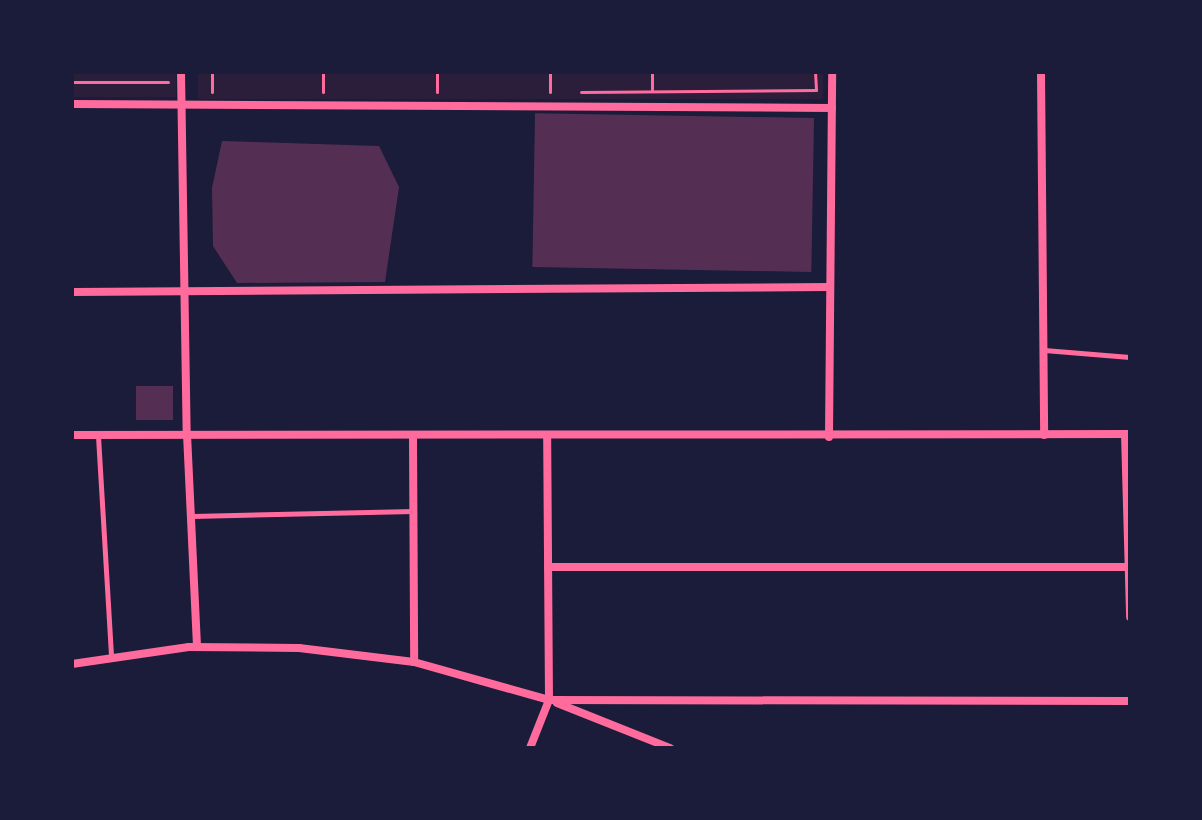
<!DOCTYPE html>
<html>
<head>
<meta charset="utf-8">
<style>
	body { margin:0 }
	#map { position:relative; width:1202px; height:820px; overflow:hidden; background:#1b1b3a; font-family:Quicksand,sans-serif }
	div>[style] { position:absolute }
	.green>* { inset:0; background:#2a1e3b; transform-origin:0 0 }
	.building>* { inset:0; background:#542f53; transform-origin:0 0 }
	.path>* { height:3px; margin:-1.5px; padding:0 1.5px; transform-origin:1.5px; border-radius:1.5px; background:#ff6b9d }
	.service>* { height:5px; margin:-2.5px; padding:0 2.5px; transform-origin:2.5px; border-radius:2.5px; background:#ff6b9d }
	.minor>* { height:8px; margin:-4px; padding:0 4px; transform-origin:4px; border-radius:4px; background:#ff6b9d }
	span { translate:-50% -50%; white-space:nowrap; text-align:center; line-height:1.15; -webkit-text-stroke:8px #1b1b3a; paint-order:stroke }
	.frame { position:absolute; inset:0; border:74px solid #1b1b3a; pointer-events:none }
</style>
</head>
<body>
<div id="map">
	<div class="green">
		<i style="left:72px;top:72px;width:104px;height:25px"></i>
		<i style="left:198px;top:72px;width:625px;height:27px"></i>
	</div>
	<div class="building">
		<i style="left:814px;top:118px;width:154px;height:279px;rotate:91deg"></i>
		<i style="clip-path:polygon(222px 141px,379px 146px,399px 187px,385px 282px,237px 283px,213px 246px,212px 188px)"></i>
		<i style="left:136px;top:386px;width:37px;height:34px"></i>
	</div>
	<div class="path">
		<i style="left:323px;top:72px;width:20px;rotate:90deg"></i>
		<i style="left:437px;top:72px;width:20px;rotate:90deg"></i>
		<i style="left:72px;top:82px;width:96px"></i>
		<i style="left:652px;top:91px;width:19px;rotate:-90deg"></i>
		<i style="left:212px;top:92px;width:20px;rotate:-90deg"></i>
		<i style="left:550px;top:92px;width:20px;rotate:-90deg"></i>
		<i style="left:581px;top:92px;width:235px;rotate:-0.5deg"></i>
		<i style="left:816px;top:90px;width:18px;rotate:-93deg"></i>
	</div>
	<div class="service">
		<i style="left:1044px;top:350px;width:86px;rotate:4.7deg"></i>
		<i style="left:98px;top:436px;width:221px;rotate:86.6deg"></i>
		<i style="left:192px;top:516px;width:222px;rotate:-1.3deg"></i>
	</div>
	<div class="minor">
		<i style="left:181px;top:72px;width:362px;rotate:89.1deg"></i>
		<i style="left:187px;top:434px;width:213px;rotate:87.3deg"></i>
		<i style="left:1041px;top:72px;width:363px;rotate:89.5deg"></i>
		<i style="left:72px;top:104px;width:760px;rotate:0.3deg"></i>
		<i style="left:72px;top:292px;width:758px;rotate:-0.38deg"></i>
		<i style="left:1125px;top:434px;width:183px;rotate:88.4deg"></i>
		<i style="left:72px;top:435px;width:1058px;rotate:-0.05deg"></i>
		<i style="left:413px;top:436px;width:226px;rotate:89.7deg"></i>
		<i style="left:829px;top:437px;width:365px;rotate:-89.5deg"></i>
		<i style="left:548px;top:567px;width:581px"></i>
		<i style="left:72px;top:664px;width:118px;rotate:-8.3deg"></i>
		<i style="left:189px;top:647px;width:110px;rotate:0.5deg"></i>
		<i style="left:299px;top:648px;width:116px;rotate:6.9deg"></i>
		<i style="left:414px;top:662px;width:140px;rotate:15.7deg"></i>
		<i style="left:549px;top:700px;width:581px;rotate:0.1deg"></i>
		<i style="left:557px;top:703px;width:122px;rotate:21.7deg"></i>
		<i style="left:530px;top:748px;width:52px;rotate:-68.4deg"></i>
		<i style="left:549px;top:700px;width:262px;rotate:-90.4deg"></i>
	</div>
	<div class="frame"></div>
</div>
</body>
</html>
